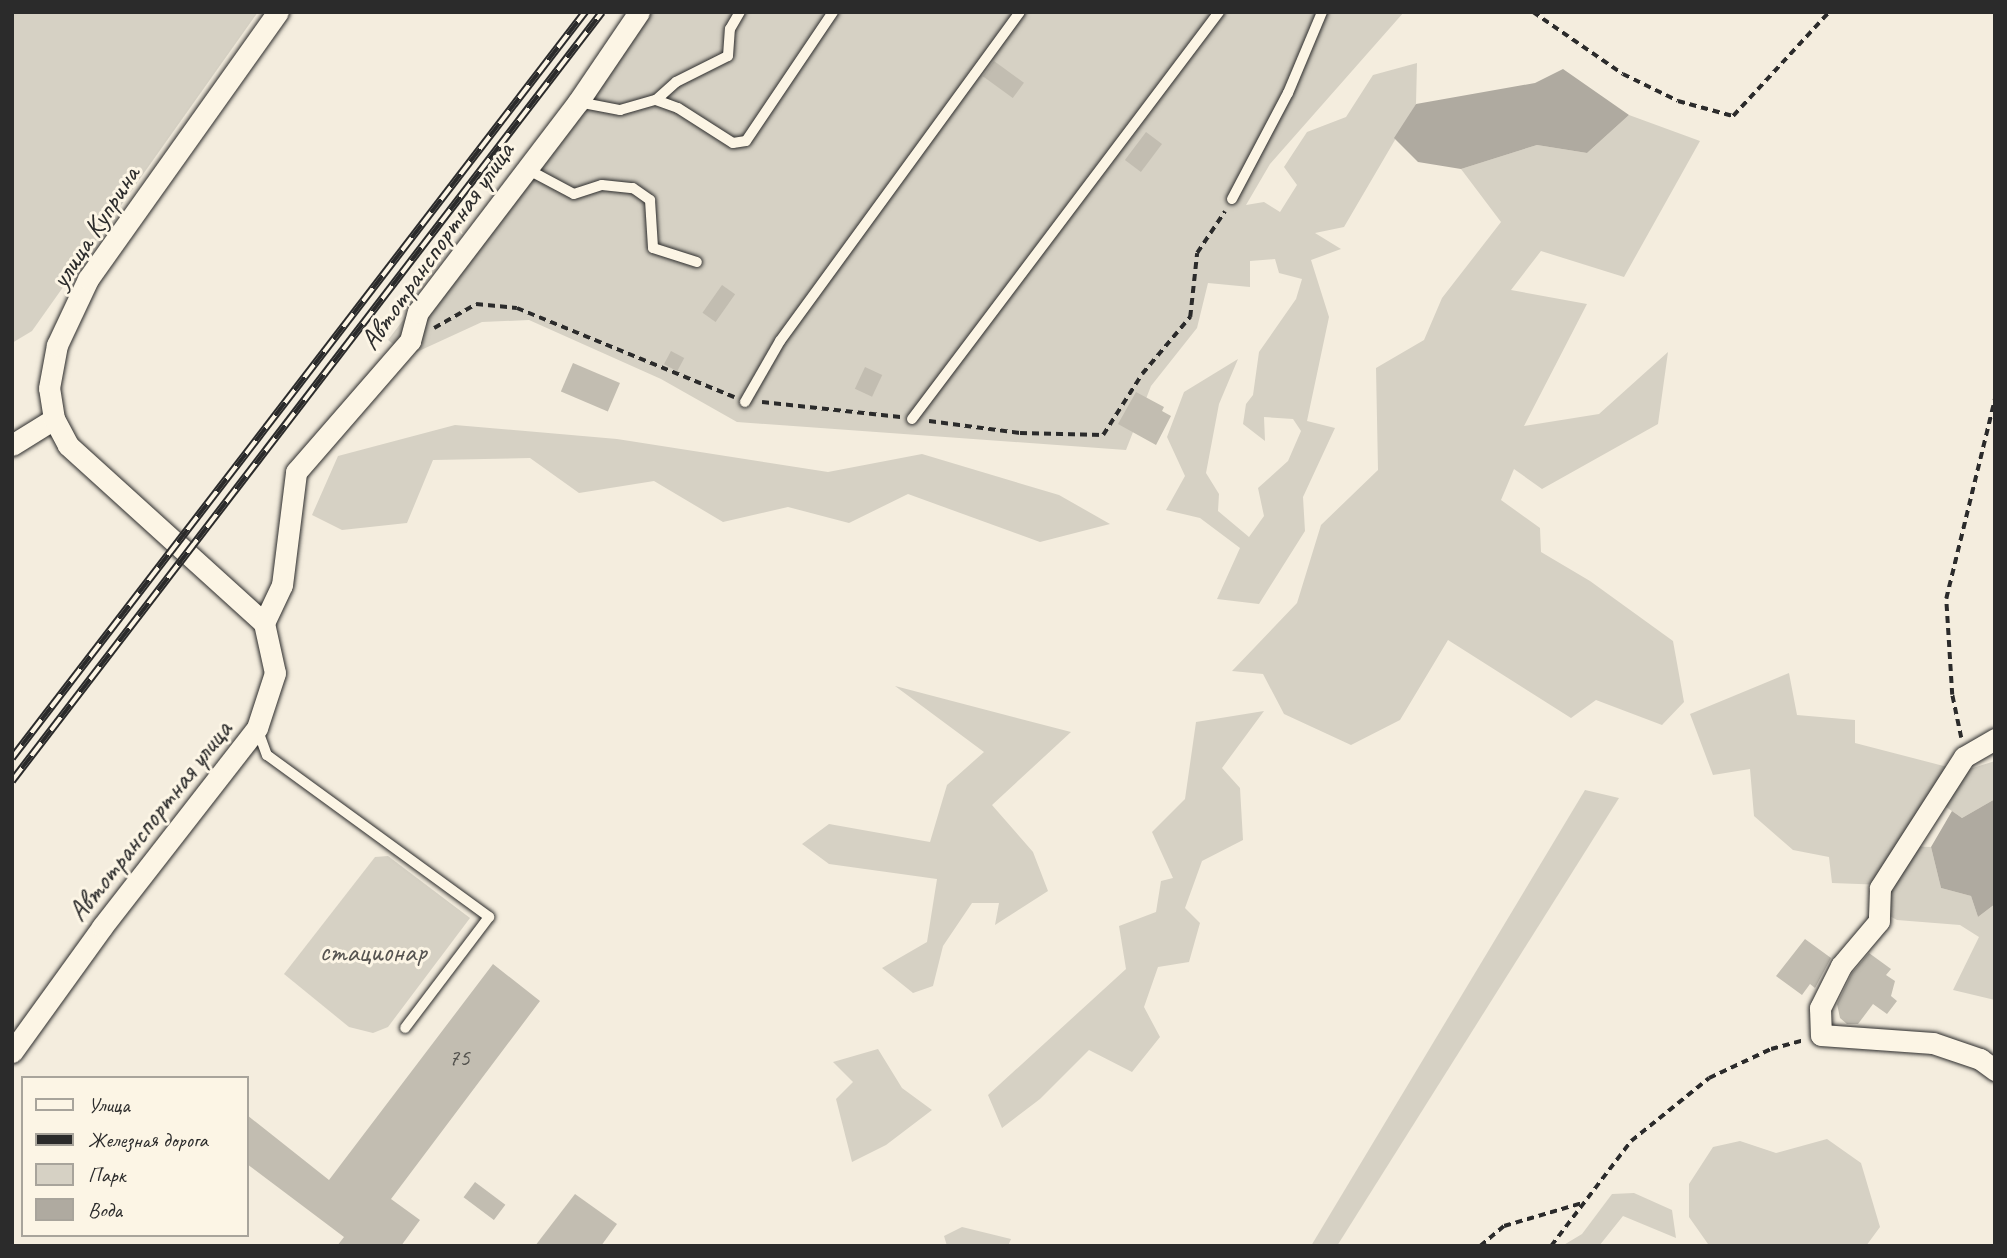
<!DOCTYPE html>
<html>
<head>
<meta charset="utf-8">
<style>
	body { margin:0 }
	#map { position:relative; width:2007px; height:1258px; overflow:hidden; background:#f4edde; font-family:Caveat,sans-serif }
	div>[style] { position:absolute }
	.green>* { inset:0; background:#d6d1c4 }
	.water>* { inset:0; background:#afaaa0 }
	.building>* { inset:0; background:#c2bdb1; transform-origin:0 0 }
	.path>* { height:3.5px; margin-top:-1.75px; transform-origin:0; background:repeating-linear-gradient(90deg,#2b2b2b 0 7px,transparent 0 12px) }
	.roads { filter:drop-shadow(0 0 2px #2b2b2b) drop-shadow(0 0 2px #2b2b2b) }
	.service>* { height:10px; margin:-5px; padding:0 5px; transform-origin:5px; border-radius:5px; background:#fcf5e5 }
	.minor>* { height:21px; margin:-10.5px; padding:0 10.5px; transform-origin:10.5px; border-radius:10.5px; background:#fcf5e5 }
	.rail>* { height:8px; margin-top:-4px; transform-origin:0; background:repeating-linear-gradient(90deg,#fcf5e5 0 16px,#2b2b2b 0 32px); box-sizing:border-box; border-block:2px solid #2b2b2b }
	span { translate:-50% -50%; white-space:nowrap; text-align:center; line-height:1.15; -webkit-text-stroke:6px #fcf5e5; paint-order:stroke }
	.number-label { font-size:24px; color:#51504c }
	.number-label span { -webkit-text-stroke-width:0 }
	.street-label { font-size:28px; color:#2b2b2b }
	.park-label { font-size:28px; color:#565451 }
	.frame { position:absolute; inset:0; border:14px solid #2b2b2b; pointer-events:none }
	.legend { position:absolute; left:21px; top:1076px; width:228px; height:161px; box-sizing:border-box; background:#fcf5e5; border:2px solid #a8a49b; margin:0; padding:9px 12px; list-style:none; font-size:21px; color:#2b2b2b }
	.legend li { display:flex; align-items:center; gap:14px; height:35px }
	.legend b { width:35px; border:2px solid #a8a49b }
</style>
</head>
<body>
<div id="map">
	<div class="green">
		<i style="clip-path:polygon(12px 12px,258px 12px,32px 331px,12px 343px)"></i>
		<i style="clip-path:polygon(637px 12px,1404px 12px,1270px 164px,1246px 205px,1264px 202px,1280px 212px,1297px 185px,1284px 167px,1307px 132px,1346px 117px,1373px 75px,1417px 63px,1416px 104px,1344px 227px,1315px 233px,1341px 249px,1311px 260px,1329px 317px,1307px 421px,1335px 428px,1303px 497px,1305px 531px,1259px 604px,1217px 599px,1240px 548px,1200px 518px,1166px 510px,1185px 476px,1167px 437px,1184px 392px,1238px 359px,1219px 404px,1206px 473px,1219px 494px,1218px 511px,1249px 537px,1264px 516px,1258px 488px,1288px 461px,1301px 431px,1293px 419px,1264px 417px,1265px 441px,1243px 424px,1246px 404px,1253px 395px,1259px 352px,1296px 299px,1302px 279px,1279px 273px,1275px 259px,1250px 261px,1250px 287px,1208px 283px,1197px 328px,1151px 386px,1126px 450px,737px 422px,661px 379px,529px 320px,482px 322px,408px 356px,388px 340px)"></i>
		<i style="clip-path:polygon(1629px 115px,1700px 141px,1624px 277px,1541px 251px,1511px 290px,1587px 304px,1524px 426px,1599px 414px,1668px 352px,1658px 424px,1542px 489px,1514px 469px,1501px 500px,1540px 528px,1541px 552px,1590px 581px,1673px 641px,1684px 702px,1662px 725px,1596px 700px,1571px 718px,1448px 640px,1400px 720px,1351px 745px,1284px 714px,1263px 674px,1232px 671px,1297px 603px,1321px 525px,1378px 470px,1376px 368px,1424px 340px,1442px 298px,1501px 222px,1461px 169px,1537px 145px,1587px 153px)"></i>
		<i style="clip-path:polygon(455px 425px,617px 439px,828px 472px,922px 454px,1059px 495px,1110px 524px,1040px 542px,908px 494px,849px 523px,788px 507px,723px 522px,654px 481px,579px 493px,530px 458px,433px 460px,407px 523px,342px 530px,312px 515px,338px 456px)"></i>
		<i style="clip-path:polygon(1789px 673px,1797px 715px,1855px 720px,1855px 743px,1963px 771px,1995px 761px,1995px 799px,1962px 818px,1933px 798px,1905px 846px,1931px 847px,1941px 888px,1971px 896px,1978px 917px,1995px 904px,1995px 1000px,1953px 990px,1979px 937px,1960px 925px,1897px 920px,1875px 908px,1885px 885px,1832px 883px,1829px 857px,1793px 850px,1754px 816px,1750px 769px,1713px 775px,1690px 714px)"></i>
		<i style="clip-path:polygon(895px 686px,1071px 732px,992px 805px,1033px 852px,1048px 891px,995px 925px,999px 903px,972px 903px,943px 946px,933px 986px,913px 993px,882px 968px,927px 942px,937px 879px,829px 864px,802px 844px,829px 824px,930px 842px,947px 785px,984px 752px)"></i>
		<i style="clip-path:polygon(1264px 711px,1222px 768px,1240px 788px,1243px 840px,1202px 861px,1185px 908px,1200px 923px,1189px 962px,1158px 967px,1144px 1007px,1160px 1037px,1132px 1072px,1089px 1050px,1040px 1099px,1002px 1128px,988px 1095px,1126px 969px,1119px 926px,1156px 912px,1161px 881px,1173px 878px,1152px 832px,1185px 799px,1196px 722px)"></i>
		<i style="clip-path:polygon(1585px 790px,1619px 798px,1337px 1246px,1311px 1246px)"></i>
		<i style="clip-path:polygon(388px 856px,470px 918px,388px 1027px,373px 1033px,349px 1027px,284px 974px,375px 857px)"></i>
		<i style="clip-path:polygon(878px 1049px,902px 1088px,932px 1110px,886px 1145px,852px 1162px,836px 1099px,853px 1082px,833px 1062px)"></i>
		<i style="clip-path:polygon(1827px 1139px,1861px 1163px,1880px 1227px,1866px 1246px,1708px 1244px,1689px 1217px,1689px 1184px,1713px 1147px,1740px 1141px,1776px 1153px)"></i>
		<i style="clip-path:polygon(1634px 1193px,1672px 1210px,1676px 1238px,1623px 1216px,1599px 1246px,1562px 1246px,1582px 1234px,1612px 1194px)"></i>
		<i style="clip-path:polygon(962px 1227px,1011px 1239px,1008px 1246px,947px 1246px,944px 1236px)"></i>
	</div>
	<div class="water">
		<i style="clip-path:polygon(1563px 69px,1629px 115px,1587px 153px,1537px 145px,1461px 169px,1418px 162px,1394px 138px,1416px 104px,1535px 83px)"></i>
		<i style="clip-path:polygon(1995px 799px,1995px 904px,1978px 917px,1971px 896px,1941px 888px,1931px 847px,1952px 811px,1962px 818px)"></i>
	</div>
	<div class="building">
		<i style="left:994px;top:61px;width:37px;height:19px;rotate:36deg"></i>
		<i style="left:1146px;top:132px;width:20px;height:35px;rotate:37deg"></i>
		<i style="left:722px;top:285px;width:16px;height:34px;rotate:35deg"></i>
		<i style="left:671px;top:351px;width:15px;height:15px;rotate:28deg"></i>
		<i style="left:573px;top:363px;width:51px;height:31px;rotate:23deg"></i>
		<i style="left:865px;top:367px;width:19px;height:24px;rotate:25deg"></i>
		<i style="clip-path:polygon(1136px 392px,1164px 407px,1162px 411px,1171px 416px,1156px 445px,1118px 424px)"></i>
		<i style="clip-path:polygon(1805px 939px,1831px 958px,1815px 988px,1810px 984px,1802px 995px,1776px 976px)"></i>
		<i style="clip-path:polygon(1869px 953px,1891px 969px,1886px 975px,1895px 981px,1891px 996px,1897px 1001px,1887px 1014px,1873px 1004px,1858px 1024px,1847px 1024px,1840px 1018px,1837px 1004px,1852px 973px)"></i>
		<i style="clip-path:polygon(493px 964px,540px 1001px,391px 1199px,420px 1220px,401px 1246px,337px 1246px,344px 1237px,247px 1164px,247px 1115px,329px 1180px)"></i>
		<i style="left:475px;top:1182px;width:38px;height:19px;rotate:37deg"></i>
		<i style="clip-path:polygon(575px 1194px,617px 1224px,601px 1246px,535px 1246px)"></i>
	</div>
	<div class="path">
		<i style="left:1533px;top:12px;width:109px;rotate:34.6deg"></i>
		<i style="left:1623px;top:74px;width:61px;rotate:26.1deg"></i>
		<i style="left:1678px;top:101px;width:57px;rotate:15.3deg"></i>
		<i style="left:1733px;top:116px;width:142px;rotate:-47.3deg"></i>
		<i style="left:434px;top:328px;width:48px;rotate:-29.7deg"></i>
		<i style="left:476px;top:304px;width:41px;rotate:5.6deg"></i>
		<i style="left:517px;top:308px;width:235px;rotate:22.3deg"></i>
		<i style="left:762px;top:402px;width:139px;rotate:6.2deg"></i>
		<i style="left:929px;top:421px;width:92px;rotate:7.5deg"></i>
		<i style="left:1020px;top:433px;width:83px;rotate:1.4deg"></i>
		<i style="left:1103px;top:435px;width:72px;rotate:-57.4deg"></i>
		<i style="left:1142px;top:374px;width:75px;rotate:-49.9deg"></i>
		<i style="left:1190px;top:317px;width:64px;rotate:-83.8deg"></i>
		<i style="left:1197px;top:253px;width:50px;rotate:-56.3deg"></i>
		<i style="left:1961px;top:738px;width:44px;rotate:-101.8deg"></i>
		<i style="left:1952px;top:695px;width:96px;rotate:-93.6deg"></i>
		<i style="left:1946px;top:599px;width:207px;rotate:-76.3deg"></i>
		<i style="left:1480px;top:1246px;width:31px;rotate:-40deg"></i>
		<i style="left:1504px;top:1226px;width:81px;rotate:-16.4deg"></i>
		<i style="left:1551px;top:1246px;width:132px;rotate:-52.7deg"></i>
		<i style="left:1631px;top:1141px;width:100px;rotate:-38.9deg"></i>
		<i style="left:1709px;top:1078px;width:68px;rotate:-25.1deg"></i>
		<i style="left:1771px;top:1049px;width:35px;rotate:-15deg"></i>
	</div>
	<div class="roads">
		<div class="service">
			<i style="left:656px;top:100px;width:23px;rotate:20deg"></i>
			<i style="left:678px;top:108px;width:65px;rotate:32.5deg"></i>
			<i style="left:733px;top:143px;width:13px;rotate:-9deg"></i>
			<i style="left:746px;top:141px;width:156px;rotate:-56deg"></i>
			<i style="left:578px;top:102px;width:43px;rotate:10.8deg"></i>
			<i style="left:620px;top:110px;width:37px;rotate:-16deg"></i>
			<i style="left:656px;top:100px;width:27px;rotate:-42deg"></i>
			<i style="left:676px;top:82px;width:58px;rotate:-26.6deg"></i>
			<i style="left:728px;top:56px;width:27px;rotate:-86deg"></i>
			<i style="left:730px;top:29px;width:20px;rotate:-60deg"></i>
			<i style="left:525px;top:168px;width:55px;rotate:28deg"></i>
			<i style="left:574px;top:194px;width:29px;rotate:-18deg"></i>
			<i style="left:602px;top:185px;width:31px;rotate:6deg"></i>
			<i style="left:633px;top:188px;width:21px;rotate:35deg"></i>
			<i style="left:650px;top:200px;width:48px;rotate:86.4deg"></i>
			<i style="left:653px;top:248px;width:46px;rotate:17.7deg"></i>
			<i style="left:1232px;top:199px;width:120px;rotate:-62.2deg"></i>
			<i style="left:1288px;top:93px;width:88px;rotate:-67.2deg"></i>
			<i style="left:745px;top:402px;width:70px;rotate:-60.2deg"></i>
			<i style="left:780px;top:341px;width:407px;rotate:-53.9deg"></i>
			<i style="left:912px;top:419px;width:510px;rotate:-52.97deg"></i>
			<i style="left:257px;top:728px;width:29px;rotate:70deg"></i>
			<i style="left:267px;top:755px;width:275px;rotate:36.1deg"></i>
			<i style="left:489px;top:917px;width:139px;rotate:127.1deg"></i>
		</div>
		<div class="minor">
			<i style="left:12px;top:445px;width:49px;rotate:-31.8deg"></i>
			<i style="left:264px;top:623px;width:265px;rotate:-137.8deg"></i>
			<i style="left:68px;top:445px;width:30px;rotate:-118deg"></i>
			<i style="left:54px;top:419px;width:31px;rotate:-99deg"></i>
			<i style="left:49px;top:388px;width:44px;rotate:-79.5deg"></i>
			<i style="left:57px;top:345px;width:73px;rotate:-64.8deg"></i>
			<i style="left:88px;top:279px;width:328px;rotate:-54.6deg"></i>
			<i style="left:1995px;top:739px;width:36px;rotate:150deg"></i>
			<i style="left:1964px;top:757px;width:156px;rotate:122.7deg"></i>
			<i style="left:1880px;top:888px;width:33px;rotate:92deg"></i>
			<i style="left:1879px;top:921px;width:59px;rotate:130.2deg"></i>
			<i style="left:1841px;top:966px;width:47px;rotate:116.6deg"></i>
			<i style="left:1820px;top:1008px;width:27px;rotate:88deg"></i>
			<i style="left:1821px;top:1035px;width:112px;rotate:4.1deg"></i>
			<i style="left:1933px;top:1043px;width:50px;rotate:18.8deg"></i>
			<i style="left:1980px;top:1059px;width:19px;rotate:36deg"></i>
			<i style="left:12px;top:1052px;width:154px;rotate:-54.2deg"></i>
			<i style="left:102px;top:927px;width:252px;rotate:-52.1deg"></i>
			<i style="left:257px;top:728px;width:58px;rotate:-71.9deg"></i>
			<i style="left:275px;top:673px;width:51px;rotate:-102.4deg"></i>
			<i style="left:264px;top:623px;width:42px;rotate:-64.7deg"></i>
			<i style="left:282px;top:585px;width:114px;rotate:-82.9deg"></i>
			<i style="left:296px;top:472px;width:174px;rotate:-49deg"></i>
			<i style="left:410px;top:341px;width:30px;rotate:-75deg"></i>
			<i style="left:418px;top:312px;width:264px;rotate:-52.7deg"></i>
			<i style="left:578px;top:102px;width:109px;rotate:-55.9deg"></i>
		</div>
	</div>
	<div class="rail">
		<i style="left:12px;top:758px;width:941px;rotate:-52.47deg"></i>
		<i style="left:12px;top:781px;width:969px;rotate:-52.5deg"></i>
	</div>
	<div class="number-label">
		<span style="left:459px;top:1058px">75</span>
	</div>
	<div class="street-label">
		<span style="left:95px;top:227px;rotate:-57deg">улица Куприна</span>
		<span style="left:437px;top:246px;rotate:-55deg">Автотранспортная улица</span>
		<span style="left:150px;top:821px;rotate:-52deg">Автотранспортная улица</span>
	</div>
	<div class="park-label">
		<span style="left:373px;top:952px">стационар</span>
	</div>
	<div class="frame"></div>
	<ul class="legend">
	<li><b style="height:9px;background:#fcf5e5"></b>Улица</li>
	<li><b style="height:9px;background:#2b2b2b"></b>Железная дорога</li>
	<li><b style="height:19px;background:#d6d1c4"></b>Парк</li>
	<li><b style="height:19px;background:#afaaa0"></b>Вода</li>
	</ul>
</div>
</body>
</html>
